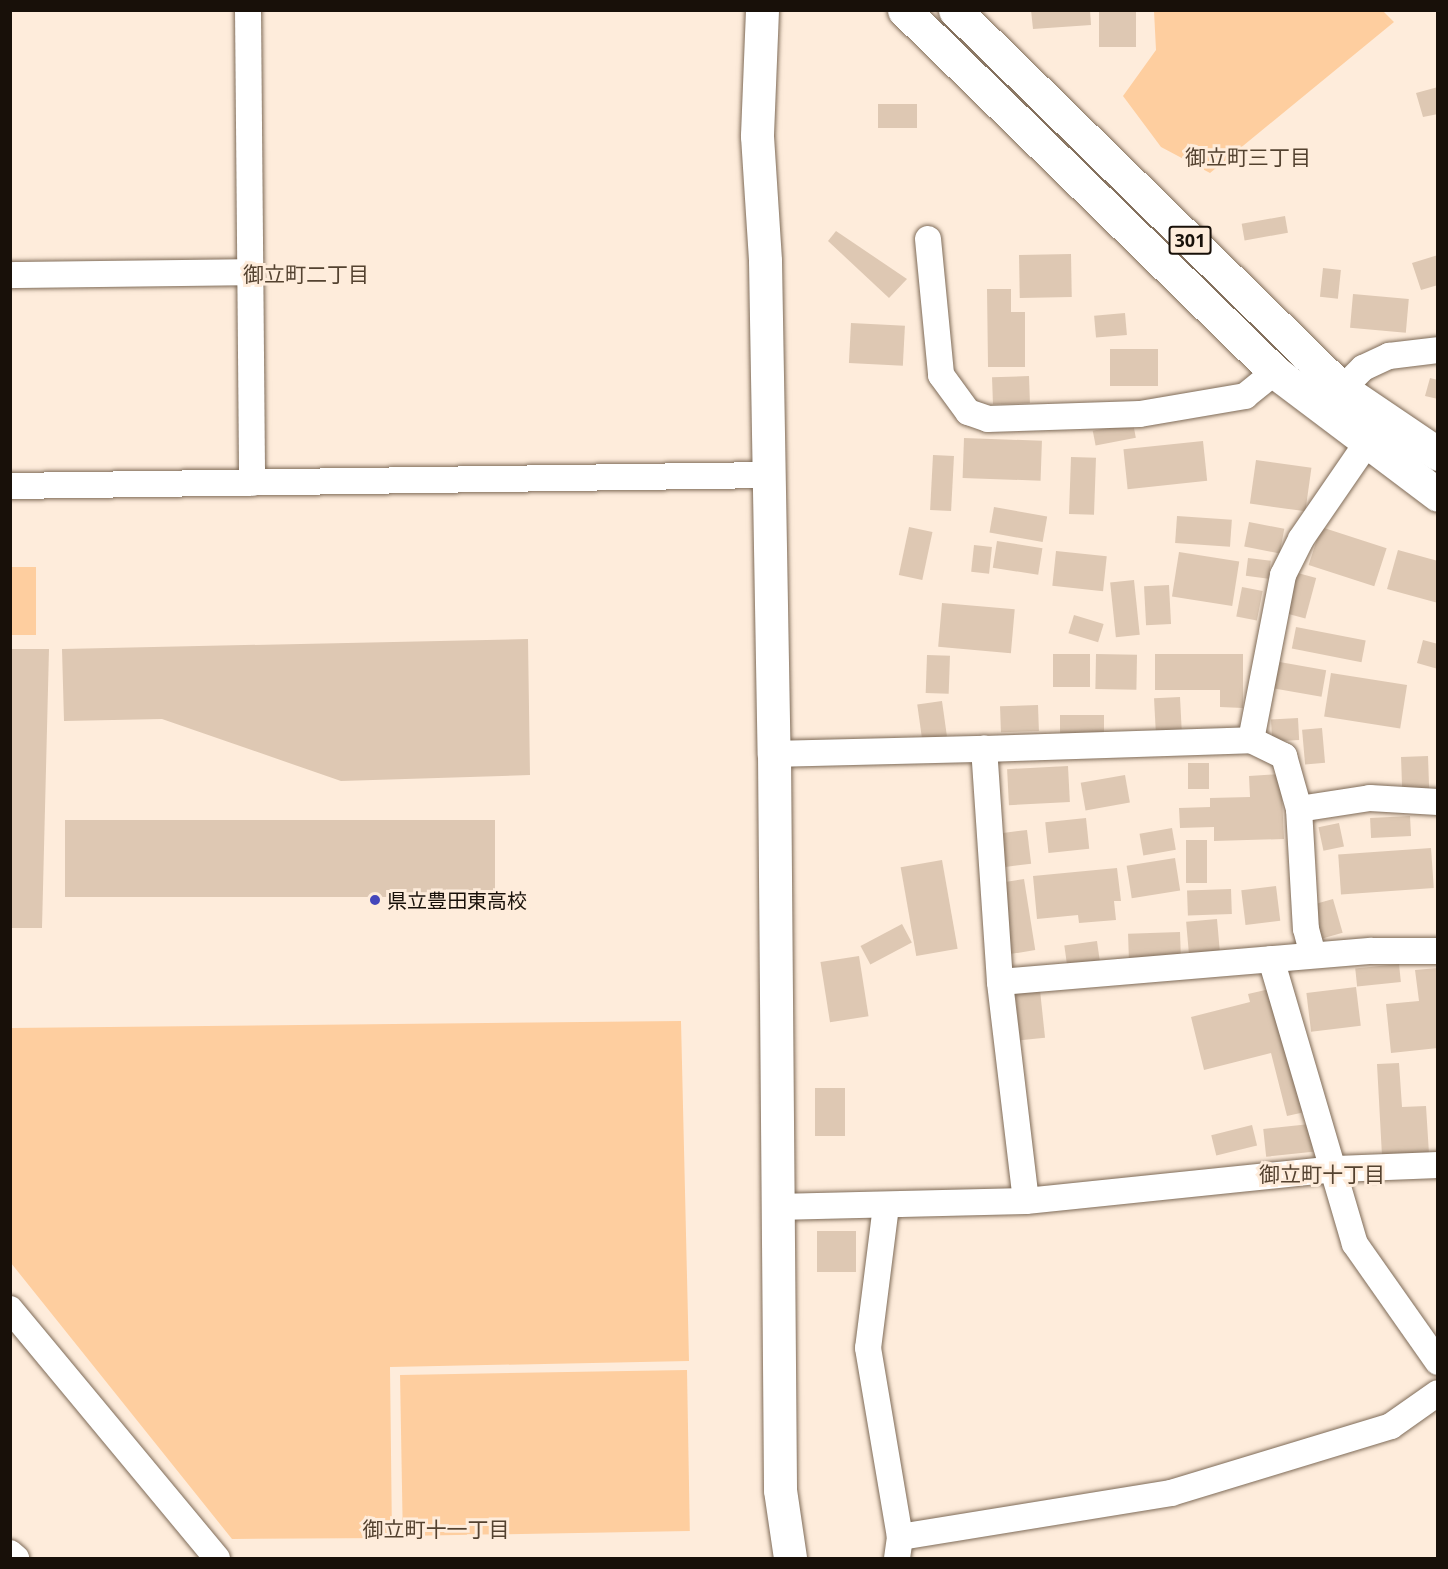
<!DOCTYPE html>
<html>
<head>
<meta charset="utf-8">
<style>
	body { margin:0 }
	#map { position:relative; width:1448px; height:1569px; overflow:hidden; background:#feecdb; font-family:"Open Sans","Noto Sans JP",sans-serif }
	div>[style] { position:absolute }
	.green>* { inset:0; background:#fece9f; transform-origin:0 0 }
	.building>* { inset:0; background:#dec8b3; transform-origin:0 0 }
	.roads { filter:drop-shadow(0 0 2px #7e6b58) drop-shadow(0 0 2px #7e6b58) }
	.street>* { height:26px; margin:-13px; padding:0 13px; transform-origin:13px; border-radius:13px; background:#fff }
	.secondary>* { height:33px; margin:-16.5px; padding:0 16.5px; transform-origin:16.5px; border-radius:16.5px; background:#fff }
	.highway>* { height:33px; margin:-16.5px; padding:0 16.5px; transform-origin:16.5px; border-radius:16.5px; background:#fff }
	.dots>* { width:16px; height:16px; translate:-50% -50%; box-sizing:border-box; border:3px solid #feecdb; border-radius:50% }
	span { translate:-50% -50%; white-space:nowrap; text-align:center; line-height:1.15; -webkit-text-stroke:6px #feecdb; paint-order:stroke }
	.shield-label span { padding:2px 4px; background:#feecdb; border:2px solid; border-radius:4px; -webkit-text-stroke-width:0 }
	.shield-label { font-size:18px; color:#181009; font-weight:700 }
	.poi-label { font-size:20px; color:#181009 }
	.left { translate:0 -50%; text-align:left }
	.neighbourhood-label { font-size:21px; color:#544230 }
	.frame { position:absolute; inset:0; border:12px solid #181009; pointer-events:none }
</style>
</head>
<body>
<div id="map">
	<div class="green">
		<i style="clip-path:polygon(1383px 11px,1394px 22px,1210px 173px,1161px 147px,1123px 96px,1156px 50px,1154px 11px)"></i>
		<i style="left:11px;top:567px;width:25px;height:68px"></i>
		<i style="clip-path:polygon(681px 1021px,689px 1361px,390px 1367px,392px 1538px,232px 1539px,11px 1263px,11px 1028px)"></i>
		<i style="left:687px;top:1370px;width:161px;height:287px;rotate:89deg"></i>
	</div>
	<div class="building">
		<i style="clip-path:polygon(1031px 10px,1090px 10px,1091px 25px,1033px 29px)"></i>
		<i style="left:1099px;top:10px;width:37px;height:37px"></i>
		<i style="clip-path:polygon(1438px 87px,1438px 114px,1423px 117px,1416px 93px)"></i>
		<i style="left:878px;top:104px;width:39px;height:24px"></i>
		<i style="left:1285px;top:216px;width:17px;height:44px;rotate:80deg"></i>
		<i style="clip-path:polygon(836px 231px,907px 279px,889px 298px,828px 241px)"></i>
		<i style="left:1071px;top:254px;width:43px;height:52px;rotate:89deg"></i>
		<i style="clip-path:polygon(1438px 255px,1438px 285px,1421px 290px,1412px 263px)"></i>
		<i style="left:1323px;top:268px;width:18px;height:29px;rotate:6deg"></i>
		<i style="clip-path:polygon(987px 289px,1011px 289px,1011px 312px,1025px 312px,1025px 367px,988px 367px)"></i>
		<i style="left:1353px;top:294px;width:56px;height:34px;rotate:5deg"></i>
		<i style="left:1125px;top:313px;width:22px;height:31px;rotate:85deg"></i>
		<i style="left:851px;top:323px;width:54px;height:40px;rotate:3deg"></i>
		<i style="left:1110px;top:349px;width:48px;height:37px"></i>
		<i style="left:1029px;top:376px;width:27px;height:37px;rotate:88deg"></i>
		<i style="clip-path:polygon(1430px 378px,1438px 380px,1438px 399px,1425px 396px)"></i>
		<i style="left:1133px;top:423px;width:15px;height:41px;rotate:79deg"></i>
		<i style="left:964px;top:438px;width:78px;height:40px;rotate:2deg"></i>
		<i style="left:1203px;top:441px;width:40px;height:80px;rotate:84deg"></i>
		<i style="left:933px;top:455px;width:21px;height:55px;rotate:3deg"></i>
		<i style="left:1071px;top:457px;width:25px;height:57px;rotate:2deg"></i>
		<i style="left:1256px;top:460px;width:56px;height:44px;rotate:8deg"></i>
		<i style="left:994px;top:507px;width:54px;height:26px;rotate:10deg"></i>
		<i style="left:1177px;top:516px;width:55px;height:27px;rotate:4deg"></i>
		<i style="left:1249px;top:522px;width:36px;height:25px;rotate:11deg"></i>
		<i style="left:909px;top:527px;width:24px;height:49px;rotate:12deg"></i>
		<i style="left:1321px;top:527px;width:69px;height:40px;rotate:18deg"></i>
		<i style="left:997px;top:541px;width:46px;height:27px;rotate:9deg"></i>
		<i style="left:974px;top:545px;width:18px;height:27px;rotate:6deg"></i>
		<i style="clip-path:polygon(1398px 550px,1438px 561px,1438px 603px,1387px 589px)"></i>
		<i style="left:1056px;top:551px;width:51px;height:35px;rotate:6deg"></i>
		<i style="left:1179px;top:552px;width:61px;height:45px;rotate:9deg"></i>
		<i style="left:1248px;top:558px;width:23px;height:18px;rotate:7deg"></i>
		<i style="left:1294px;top:572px;width:23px;height:42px;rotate:15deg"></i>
		<i style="left:1134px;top:580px;width:55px;height:24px;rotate:84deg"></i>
		<i style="left:1169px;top:585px;width:39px;height:25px;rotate:87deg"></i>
		<i style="left:1242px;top:587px;width:21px;height:30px;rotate:11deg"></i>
		<i style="left:942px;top:603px;width:73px;height:44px;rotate:5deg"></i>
		<i style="left:1074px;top:615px;width:31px;height:19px;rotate:17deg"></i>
		<i style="left:1296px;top:627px;width:71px;height:22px;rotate:11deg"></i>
		<i style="clip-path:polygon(528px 639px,530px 775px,341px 781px,162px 719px,64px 721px,62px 649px)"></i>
		<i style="clip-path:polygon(1423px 640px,1438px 644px,1438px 669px,1417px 663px)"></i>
		<i style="clip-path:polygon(10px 649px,49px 649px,42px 928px,10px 928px)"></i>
		<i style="left:1053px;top:654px;width:37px;height:33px"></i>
		<i style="left:1096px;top:654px;width:41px;height:35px;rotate:1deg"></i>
		<i style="clip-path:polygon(1155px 654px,1243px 654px,1243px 708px,1220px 707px,1220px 690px,1155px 690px)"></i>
		<i style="left:927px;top:655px;width:23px;height:38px;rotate:2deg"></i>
		<i style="left:1274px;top:661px;width:53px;height:27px;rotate:10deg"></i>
		<i style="left:1331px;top:673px;width:77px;height:44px;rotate:9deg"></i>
		<i style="left:1180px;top:697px;width:34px;height:26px;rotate:87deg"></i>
		<i style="left:942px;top:701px;width:36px;height:25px;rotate:82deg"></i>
		<i style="left:1038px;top:705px;width:26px;height:38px;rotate:88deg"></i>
		<i style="left:1104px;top:715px;width:19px;height:44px;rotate:90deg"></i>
		<i style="left:1298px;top:718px;width:22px;height:27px;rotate:87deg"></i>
		<i style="left:1322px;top:728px;width:35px;height:20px;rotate:85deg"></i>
		<i style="left:1428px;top:756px;width:35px;height:27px;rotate:88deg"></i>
		<i style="left:1188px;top:763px;width:21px;height:26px"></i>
		<i style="left:1068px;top:766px;width:36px;height:61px;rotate:87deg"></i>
		<i style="clip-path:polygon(1281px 774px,1284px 839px,1214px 841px,1214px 827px,1180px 828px,1179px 808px,1210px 807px,1210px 798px,1250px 797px,1249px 776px)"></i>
		<i style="left:1125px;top:775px;width:28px;height:45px;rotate:80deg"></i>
		<i style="left:1410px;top:816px;width:20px;height:40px;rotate:87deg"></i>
		<i style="left:1086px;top:818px;width:31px;height:41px;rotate:84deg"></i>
		<i style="left:495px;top:820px;width:77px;height:430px;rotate:90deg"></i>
		<i style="left:1339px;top:823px;width:24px;height:21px;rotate:78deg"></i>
		<i style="left:1172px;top:828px;width:22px;height:33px;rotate:80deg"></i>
		<i style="left:1027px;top:830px;width:34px;height:26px;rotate:83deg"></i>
		<i style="left:1186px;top:840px;width:21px;height:43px"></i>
		<i style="left:1431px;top:848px;width:40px;height:93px;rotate:86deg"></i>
		<i style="left:1175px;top:858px;width:33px;height:49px;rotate:81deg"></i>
		<i style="left:942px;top:860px;width:90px;height:42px;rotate:80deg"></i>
		<i style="clip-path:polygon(1117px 868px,1121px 901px,1114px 901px,1116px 920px,1079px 923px,1078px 915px,1037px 919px,1033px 876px)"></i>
		<i style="left:1024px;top:879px;width:72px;height:27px;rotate:81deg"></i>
		<i style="left:1276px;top:886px;width:35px;height:35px;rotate:83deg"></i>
		<i style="left:1231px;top:889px;width:25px;height:44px;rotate:88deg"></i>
		<i style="left:1333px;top:899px;width:35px;height:24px;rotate:74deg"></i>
		<i style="left:1217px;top:919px;width:36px;height:31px;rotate:85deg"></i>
		<i style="left:902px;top:924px;width:21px;height:47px;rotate:62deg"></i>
		<i style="left:1180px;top:932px;width:28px;height:52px;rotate:88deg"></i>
		<i style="left:1097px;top:941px;width:22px;height:33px;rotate:82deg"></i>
		<i style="left:859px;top:956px;width:61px;height:39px;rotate:81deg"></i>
		<i style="left:1399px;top:964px;width:18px;height:44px;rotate:84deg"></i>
		<i style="clip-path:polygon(1438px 968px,1438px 1048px,1391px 1053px,1386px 1004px,1419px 1001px,1415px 970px)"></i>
		<i style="left:1356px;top:987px;width:39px;height:50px;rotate:83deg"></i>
		<i style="clip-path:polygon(1274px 988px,1305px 1112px,1287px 1116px,1271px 1053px,1204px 1070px,1191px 1017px,1250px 1002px,1248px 994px)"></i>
		<i style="left:1040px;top:990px;width:48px;height:25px;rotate:84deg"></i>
		<i style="clip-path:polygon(1399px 1063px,1402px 1107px,1426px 1106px,1429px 1154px,1382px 1156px,1377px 1064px)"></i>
		<i style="left:815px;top:1088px;width:30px;height:48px"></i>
		<i style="left:1310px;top:1124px;width:28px;height:47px;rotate:84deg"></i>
		<i style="left:1252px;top:1125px;width:21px;height:42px;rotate:76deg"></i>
		<i style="left:817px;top:1231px;width:39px;height:41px"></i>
	</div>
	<div class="roads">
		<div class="street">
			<i style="left:248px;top:10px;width:473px;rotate:89.5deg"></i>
			<i style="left:928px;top:239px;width:137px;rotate:84.5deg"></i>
			<i style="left:941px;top:375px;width:46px;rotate:53.9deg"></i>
			<i style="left:968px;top:412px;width:21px;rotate:19deg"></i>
			<i style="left:988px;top:419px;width:152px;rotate:-1.9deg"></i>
			<i style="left:1140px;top:414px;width:107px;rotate:-9.7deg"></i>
			<i style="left:1245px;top:396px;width:38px;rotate:-39deg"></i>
			<i style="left:10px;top:275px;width:241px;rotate:-0.7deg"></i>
			<i style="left:1342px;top:389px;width:30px;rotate:-45deg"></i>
			<i style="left:1363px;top:368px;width:29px;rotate:-25deg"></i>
			<i style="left:1389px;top:356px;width:49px;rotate:-7deg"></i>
			<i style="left:10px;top:486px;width:758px;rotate:-0.83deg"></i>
			<i style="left:1251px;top:740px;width:168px;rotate:-79deg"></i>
			<i style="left:1283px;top:575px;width:40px;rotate:-63.4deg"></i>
			<i style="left:1301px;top:539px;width:116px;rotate:-55.5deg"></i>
			<i style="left:774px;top:754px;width:210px;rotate:-1.4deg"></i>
			<i style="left:1299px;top:809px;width:120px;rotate:86.7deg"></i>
			<i style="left:1306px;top:929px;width:27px;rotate:75deg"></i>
			<i style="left:1271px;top:959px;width:297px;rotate:73.6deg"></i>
			<i style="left:1355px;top:1244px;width:144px;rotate:54.9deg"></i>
			<i style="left:1000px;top:982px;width:373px;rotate:-4.8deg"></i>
			<i style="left:1372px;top:951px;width:66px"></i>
			<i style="left:1026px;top:1201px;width:221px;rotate:-96.8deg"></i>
			<i style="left:1000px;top:982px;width:234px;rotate:-93.9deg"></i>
			<i style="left:984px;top:749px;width:267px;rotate:-1.9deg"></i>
			<i style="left:1251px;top:740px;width:37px;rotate:26deg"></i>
			<i style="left:1284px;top:756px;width:55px;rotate:74.2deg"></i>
			<i style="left:1299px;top:809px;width:72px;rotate:-8.8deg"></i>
			<i style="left:1370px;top:798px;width:68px;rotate:3.4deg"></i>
			<i style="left:886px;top:1206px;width:143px;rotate:97.2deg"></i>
			<i style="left:868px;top:1348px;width:192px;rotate:80.4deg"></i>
			<i style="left:900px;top:1537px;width:21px;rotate:98deg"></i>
			<i style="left:776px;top:1207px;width:250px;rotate:-1.4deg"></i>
			<i style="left:1026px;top:1201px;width:313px;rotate:-5.9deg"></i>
			<i style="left:1337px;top:1169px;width:101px;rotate:-2.3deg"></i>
			<i style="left:10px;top:1309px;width:324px;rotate:50.3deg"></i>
			<i style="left:900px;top:1537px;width:275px;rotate:-9.2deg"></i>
			<i style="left:1171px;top:1493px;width:230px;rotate:-16.9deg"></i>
			<i style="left:1391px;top:1426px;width:57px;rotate:-35.1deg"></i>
			<i style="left:10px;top:1553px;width:8px;rotate:40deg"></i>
		</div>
		<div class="secondary">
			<i style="left:762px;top:10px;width:126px;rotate:92.3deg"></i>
			<i style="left:757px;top:136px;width:125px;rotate:86.3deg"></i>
			<i style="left:765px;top:261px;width:493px;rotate:89deg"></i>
			<i style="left:774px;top:754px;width:736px;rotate:89.53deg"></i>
			<i style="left:780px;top:1490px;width:69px;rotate:81.6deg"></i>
		</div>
		<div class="highway">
			<i style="left:904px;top:10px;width:518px;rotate:44.3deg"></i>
			<i style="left:1275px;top:372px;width:204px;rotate:37deg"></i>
			<i style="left:955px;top:10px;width:542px;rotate:44.4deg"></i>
			<i style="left:1342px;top:389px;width:116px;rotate:34.1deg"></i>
		</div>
	</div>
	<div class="dots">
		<i style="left:375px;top:900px;background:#4446bb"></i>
	</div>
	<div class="shield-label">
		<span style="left:1190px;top:240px">301</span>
	</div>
	<div class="poi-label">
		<span class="left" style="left:387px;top:900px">県立豊田東高校</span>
	</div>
	<div class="neighbourhood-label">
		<span style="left:1248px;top:157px">御立町三丁目</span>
		<span style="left:306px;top:274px">御立町二丁目</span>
		<span style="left:1322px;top:1174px">御立町十丁目</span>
		<span style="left:436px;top:1529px">御立町十一丁目</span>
	</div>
	<div class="frame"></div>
</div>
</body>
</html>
